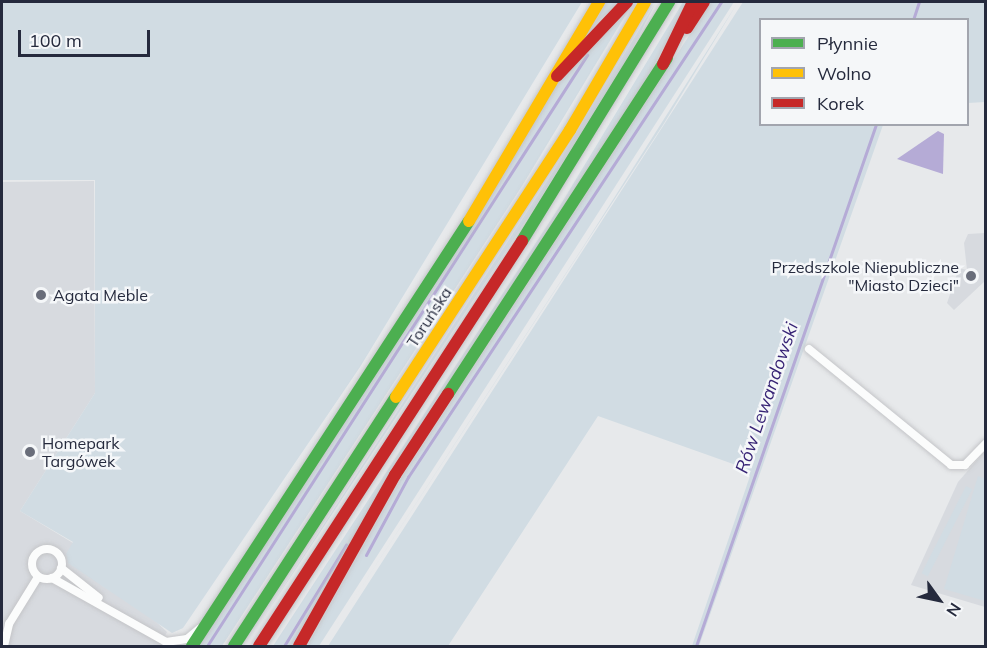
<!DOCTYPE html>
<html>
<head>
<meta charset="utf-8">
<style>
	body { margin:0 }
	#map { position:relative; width:987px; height:648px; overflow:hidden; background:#e7e9eb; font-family:Mulish,sans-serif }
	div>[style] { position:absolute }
	.built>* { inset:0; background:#d7dadf }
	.green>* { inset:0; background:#d1dce3; transform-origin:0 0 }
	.water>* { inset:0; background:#b5abd6 }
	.stream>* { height:3px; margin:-1.5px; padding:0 1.5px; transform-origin:1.5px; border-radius:1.5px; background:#b5abd6 }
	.roads { filter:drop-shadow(0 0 2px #c4c5c8) drop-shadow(0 0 2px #c4c5c8) }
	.street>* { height:8px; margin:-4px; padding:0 4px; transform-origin:4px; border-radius:4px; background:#fbfcfc }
	.street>.ring { margin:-4px; padding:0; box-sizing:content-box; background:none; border:8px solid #fbfcfc; border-radius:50% }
	.fast>* { height:12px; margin:-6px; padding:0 6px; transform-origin:6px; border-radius:6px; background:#4caf50 }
	.slow>* { height:12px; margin:-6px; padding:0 6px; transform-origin:6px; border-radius:6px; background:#ffc107 }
	.jam>* { height:12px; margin:-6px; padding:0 6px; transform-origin:6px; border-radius:6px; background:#c62828 }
	.dots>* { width:16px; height:16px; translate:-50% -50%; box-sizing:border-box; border:3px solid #f5f7f9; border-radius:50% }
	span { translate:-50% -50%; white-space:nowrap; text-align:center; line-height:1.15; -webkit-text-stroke:5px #f5f7f9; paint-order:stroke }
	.poi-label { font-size:16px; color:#252a3d }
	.right { translate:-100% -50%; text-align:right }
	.left { translate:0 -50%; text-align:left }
	.street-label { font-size:16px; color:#252a3d }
	.water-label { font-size:18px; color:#372375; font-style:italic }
	.frame { position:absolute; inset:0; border:3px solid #252a3d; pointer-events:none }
	.legend { position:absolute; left:759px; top:18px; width:210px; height:108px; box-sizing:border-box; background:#f5f7f9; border:2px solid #a2a5ae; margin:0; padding:8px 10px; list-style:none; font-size:18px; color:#252a3d }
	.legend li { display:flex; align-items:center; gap:12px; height:30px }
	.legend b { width:30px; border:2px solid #a2a5ae }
	.north { position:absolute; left:909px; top:570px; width:60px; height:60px; -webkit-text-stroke:4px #f5f7f9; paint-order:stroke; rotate:123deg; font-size:16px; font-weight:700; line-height:24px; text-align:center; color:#252a3d }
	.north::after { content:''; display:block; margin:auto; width:21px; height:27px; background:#252a3d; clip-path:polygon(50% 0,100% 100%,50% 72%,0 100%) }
	.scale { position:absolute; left:18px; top:30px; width:132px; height:27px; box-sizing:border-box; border:3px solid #252a3d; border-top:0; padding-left:8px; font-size:18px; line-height:21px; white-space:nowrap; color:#252a3d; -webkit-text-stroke:4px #f5f7f9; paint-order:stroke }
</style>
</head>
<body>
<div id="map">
	<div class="built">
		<i style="clip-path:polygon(94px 181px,95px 393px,20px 511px,73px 543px,167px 632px,160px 646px,2px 646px,2px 182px)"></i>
		<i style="clip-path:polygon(985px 233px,985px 281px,954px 310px,947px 303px,959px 268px,967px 270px,964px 243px,968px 234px)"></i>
		<i style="clip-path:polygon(985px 451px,985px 607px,911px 585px,958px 482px)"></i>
	</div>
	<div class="green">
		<i style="clip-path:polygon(2px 2px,582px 2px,360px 367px,183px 628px,172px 633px,68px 563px,66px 554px,73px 542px,20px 511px,95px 393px,95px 180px,2px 180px)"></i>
		<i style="clip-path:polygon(606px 2px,621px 2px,595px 23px)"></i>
		<i style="clip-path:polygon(656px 2px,627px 59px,536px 205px,245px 646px,553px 172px)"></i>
		<i style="clip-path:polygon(683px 2px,688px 2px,648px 76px,383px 485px,315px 611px,292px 646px,273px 646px,558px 209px)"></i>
		<i style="clip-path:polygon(711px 2px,734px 2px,319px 646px,307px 646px,402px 477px)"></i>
		<i style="clip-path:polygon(738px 2px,663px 125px,323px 646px,583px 247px)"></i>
		<i style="clip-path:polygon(743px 2px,985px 2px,985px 102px,968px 103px,968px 20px,760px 20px,760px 124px,883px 125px,699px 646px,692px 646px,750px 476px,736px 465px,598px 416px,448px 646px,328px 646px)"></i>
		<i style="clip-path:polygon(631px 6px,522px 186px,222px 646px,198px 646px,569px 66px)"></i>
		<i style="clip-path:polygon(978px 476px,985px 479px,985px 601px,944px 589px)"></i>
		<i style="left:966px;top:486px;width:7px;height:98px;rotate:27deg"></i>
	</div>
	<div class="water">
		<i style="clip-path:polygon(938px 131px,944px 134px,943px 174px,897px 159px)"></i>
	</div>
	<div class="stream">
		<i style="left:913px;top:20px;width:19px;rotate:-72deg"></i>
		<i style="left:366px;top:555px;width:89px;rotate:-61.7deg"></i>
		<i style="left:408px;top:477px;width:569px;rotate:-56.62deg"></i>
		<i style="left:207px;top:646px;width:703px;rotate:-57.26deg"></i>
		<i style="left:284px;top:646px;width:119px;rotate:-58.5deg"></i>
		<i style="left:696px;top:646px;width:552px;rotate:-70.97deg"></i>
	</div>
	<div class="roads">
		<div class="street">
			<i style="left:809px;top:349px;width:183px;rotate:39.2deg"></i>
			<i style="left:951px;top:465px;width:14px"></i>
			<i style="left:965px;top:465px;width:30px;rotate:-46deg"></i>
			<i class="ring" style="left:32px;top:549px;width:22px;height:22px"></i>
			<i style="left:61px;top:568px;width:48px;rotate:38.3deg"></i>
			<i style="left:52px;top:578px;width:131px;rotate:29.3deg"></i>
			<i style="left:166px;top:642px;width:21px;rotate:-8deg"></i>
			<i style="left:187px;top:639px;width:16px;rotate:-40deg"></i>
			<i style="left:4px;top:646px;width:23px;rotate:-77deg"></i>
			<i style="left:9px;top:624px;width:55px;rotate:-58.3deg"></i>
		</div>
		<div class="fast">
			<i style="left:522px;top:241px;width:281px;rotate:-58.4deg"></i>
			<i style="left:448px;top:394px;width:401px;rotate:-56.9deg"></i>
			<i style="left:192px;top:646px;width:507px;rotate:-56.91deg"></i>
			<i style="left:234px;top:646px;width:297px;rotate:-57deg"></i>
		</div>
		<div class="slow">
			<i style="left:469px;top:221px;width:255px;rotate:-59.3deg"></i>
			<i style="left:396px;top:397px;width:319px;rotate:-56.9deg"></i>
			<i style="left:570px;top:130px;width:148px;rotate:-59.6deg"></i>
		</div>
		<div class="jam">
			<i style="left:687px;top:28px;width:31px;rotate:-57deg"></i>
			<i style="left:663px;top:64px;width:69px;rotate:-64.2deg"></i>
			<i style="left:557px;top:76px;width:102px;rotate:-46.6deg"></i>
			<i style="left:259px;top:646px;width:483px;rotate:-57deg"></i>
			<i style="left:299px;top:646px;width:196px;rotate:-60.7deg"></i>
			<i style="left:395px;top:475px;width:97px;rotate:-56.8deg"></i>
		</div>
	</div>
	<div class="dots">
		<i style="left:971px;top:276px;background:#696d7a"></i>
		<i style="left:41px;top:295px;background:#696d7a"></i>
		<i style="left:30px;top:452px;background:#696d7a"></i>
	</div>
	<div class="poi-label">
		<span class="right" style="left:959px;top:276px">Przedszkole Niepubliczne<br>"Miasto Dzieci"</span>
		<span class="left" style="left:53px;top:295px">Agata Meble</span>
		<span class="left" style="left:42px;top:452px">Homepark<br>Targówek</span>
	</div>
	<div class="street-label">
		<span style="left:429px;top:317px;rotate:-57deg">Toruńska</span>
	</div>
	<div class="water-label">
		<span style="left:767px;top:398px;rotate:-71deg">Rów Lewandowski</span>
	</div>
	<div class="frame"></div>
	<ul class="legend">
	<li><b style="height:8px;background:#4caf50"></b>Płynnie</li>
	<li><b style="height:8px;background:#ffc107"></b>Wolno</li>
	<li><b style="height:8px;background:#c62828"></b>Korek</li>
	</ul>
	<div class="north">N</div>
	<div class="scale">100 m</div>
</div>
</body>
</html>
